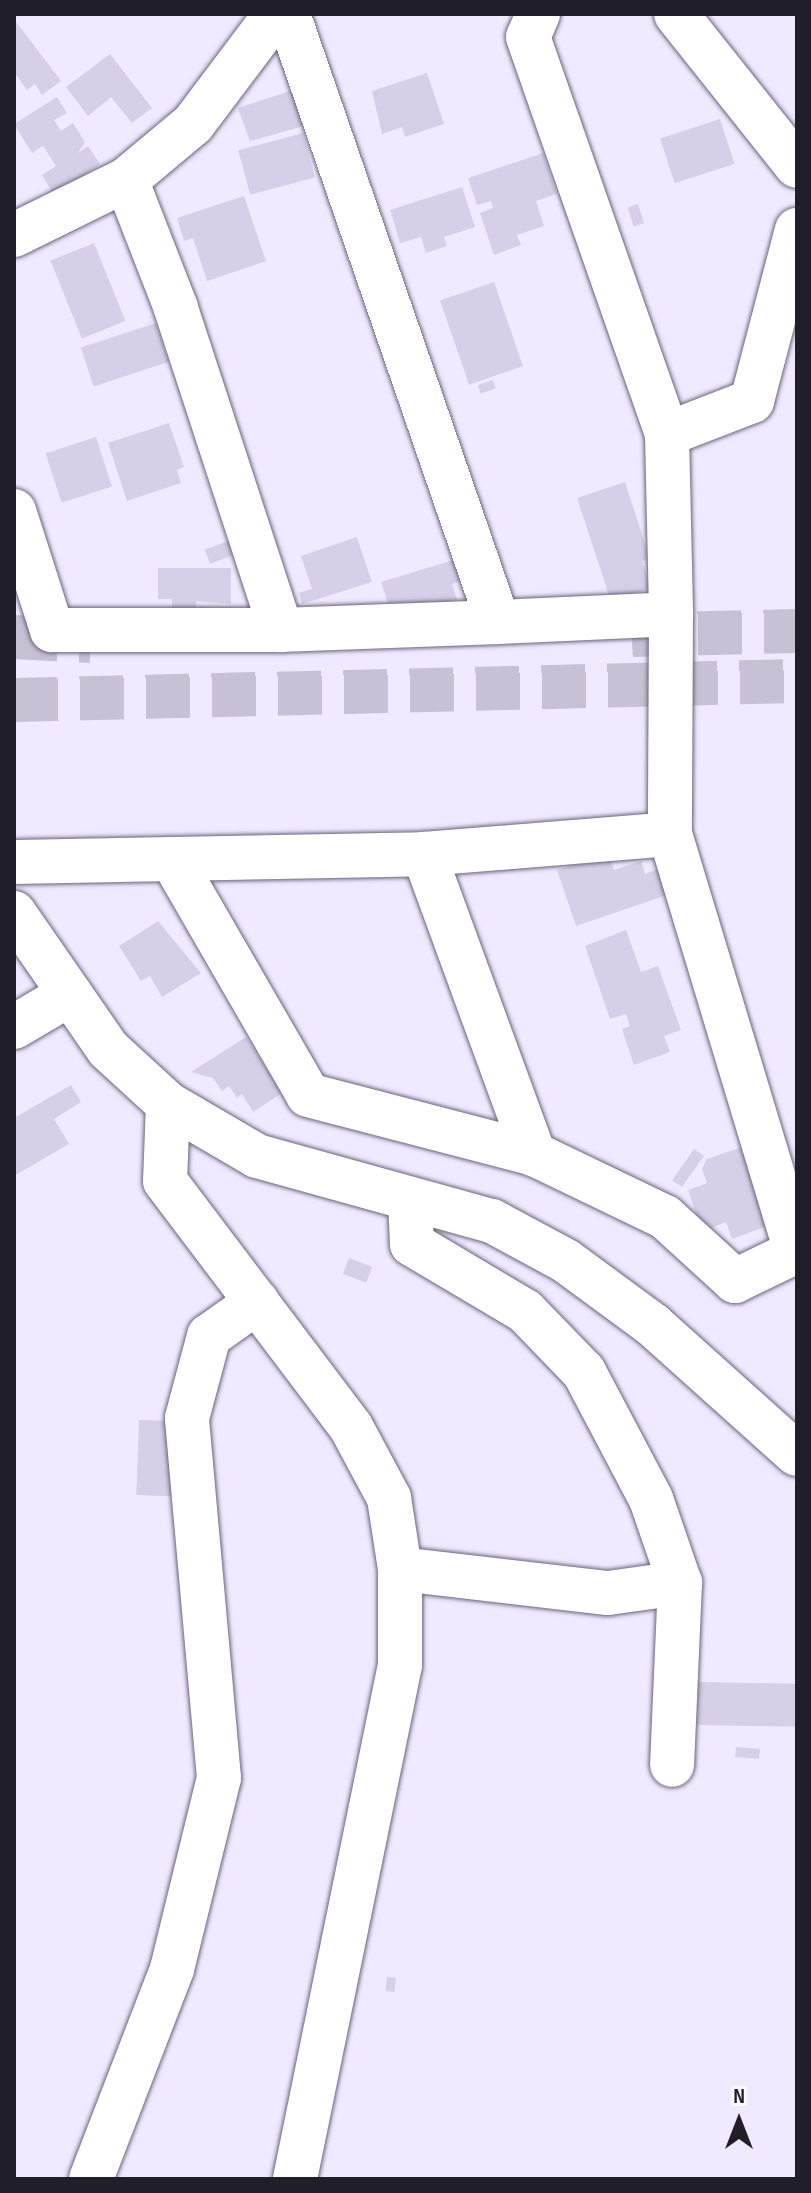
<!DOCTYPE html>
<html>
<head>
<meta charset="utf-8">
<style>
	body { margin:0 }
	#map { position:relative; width:811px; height:2193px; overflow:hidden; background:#efeaff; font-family:"Sofia Sans Condensed",sans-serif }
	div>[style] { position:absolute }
	.building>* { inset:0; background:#d5cfe8; transform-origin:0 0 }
	.major-tunnel>* { height:44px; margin-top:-22px; transform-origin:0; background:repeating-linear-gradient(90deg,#c6c1d4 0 44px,transparent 0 66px) }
	.roads { filter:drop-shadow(0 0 2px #69647a) drop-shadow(0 0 2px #69647a) }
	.minor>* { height:44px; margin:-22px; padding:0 22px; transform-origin:22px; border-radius:22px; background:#fff }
	.major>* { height:44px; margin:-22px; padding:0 22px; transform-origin:22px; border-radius:22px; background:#fff }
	span { translate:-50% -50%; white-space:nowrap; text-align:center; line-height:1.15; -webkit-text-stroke:6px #fbfbfb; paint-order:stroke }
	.frame { position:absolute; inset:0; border:16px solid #201e27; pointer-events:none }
	.north { position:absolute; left:699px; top:2081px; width:80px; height:80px; -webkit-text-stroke:6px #fbfbfb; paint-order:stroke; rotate:0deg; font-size:22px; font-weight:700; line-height:32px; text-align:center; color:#201e27 }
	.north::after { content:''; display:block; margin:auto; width:28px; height:36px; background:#201e27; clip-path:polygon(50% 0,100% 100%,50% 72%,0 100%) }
</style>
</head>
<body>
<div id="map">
	<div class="building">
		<i style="clip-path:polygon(14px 19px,61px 81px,42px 95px,35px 84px,27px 90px,14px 72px)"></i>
		<i style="clip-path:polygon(110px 54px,152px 108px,132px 123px,111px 97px,88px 116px,66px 87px)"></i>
		<i style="clip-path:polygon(290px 55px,314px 123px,250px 141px,238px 108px,293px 90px,278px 59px)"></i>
		<i style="clip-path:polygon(427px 73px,444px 124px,405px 137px,402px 127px,382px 134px,372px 91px)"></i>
		<i style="clip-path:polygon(57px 97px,67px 113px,54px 120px,61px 131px,73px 123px,85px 142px,78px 153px,88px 146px,100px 164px,55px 197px,42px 175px,56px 166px,43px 146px,32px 153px,14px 124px)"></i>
		<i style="left:720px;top:119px;width:47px;height:63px;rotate:72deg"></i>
		<i style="left:303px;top:133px;width:46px;height:67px;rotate:75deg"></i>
		<i style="clip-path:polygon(543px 153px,557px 194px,536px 201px,544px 226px,517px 235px,521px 245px,494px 255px,480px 213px,493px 208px,491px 201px,477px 205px,468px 178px)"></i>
		<i style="clip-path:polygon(462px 187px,475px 227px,444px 237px,447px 246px,426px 253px,421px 237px,400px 243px,390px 210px)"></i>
		<i style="clip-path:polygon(244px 196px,266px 261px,207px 281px,193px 238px,184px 241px,177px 218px)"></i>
		<i style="left:638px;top:204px;width:20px;height:11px;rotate:72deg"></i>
		<i style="left:94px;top:243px;width:84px;height:47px;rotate:68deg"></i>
		<i style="left:494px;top:282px;width:89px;height:57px;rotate:71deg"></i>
		<i style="left:156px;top:323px;width:41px;height:79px;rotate:72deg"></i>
		<i style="left:493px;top:380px;width:9px;height:16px;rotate:72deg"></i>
		<i style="clip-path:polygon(169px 423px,184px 467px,177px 470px,181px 483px,127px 501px,108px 443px)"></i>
		<i style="left:96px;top:437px;width:52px;height:53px;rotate:72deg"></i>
		<i style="clip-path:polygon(625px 482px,650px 559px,642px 561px,651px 588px,611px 601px,577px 498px)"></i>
		<i style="clip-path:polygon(357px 537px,372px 582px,302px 604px,299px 593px,312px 589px,301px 556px)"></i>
		<i style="left:234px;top:539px;width:15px;height:31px;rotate:70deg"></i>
		<i style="clip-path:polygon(457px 559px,463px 580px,452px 584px,457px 600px,392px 615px,381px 582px)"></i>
		<i style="clip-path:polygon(158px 568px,231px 568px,231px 604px,196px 601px,196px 616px,172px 616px,172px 599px,158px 599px)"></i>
		<i style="clip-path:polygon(608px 853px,614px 870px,641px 861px,645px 874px,658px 869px,667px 895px,576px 926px,557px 870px)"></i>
		<i style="clip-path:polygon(158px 921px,201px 973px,162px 997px,150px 976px,141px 981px,119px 946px)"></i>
		<i style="clip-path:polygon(626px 930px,641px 972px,658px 966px,681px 1030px,664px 1036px,670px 1052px,634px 1065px,622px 1029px,630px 1026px,626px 1014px,610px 1019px,585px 946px)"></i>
		<i style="clip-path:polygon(246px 1037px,282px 1093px,253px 1112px,242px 1094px,237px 1098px,229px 1086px,222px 1091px,213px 1078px,191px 1072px)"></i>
		<i style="clip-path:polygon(71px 1085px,81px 1102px,54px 1119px,69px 1144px,14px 1176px,14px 1118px)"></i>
		<i style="clip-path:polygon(745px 1146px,765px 1227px,732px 1239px,726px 1222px,702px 1231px,688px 1190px,707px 1183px,702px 1169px,707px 1159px)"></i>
		<i style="left:694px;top:1149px;width:12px;height:38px;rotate:35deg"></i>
		<i style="left:349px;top:1258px;width:25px;height:17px;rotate:21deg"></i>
		<i style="left:139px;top:1420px;width:36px;height:75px;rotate:2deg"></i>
		<i style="left:698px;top:1682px;width:99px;height:43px;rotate:1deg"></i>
		<i style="left:736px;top:1747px;width:24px;height:10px;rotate:5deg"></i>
		<i style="left:387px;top:1977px;width:9px;height:14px;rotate:6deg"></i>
	</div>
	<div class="major-tunnel">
		<i style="left:632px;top:635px;width:165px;rotate:-1.4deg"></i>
		<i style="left:14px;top:637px;width:77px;rotate:3deg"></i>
		<i style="left:14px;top:700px;width:783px;rotate:-1.39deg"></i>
	</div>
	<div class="roads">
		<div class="minor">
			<i style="left:288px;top:14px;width:643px;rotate:70.95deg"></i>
			<i style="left:498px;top:622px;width:173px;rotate:-2.6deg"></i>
			<i style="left:671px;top:614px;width:220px;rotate:90.3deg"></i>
			<i style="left:538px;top:14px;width:25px;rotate:113deg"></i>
			<i style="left:528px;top:37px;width:421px;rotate:70.7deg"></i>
			<i style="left:667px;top:434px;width:91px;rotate:-21.2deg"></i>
			<i style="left:752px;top:401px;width:177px;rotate:-75.3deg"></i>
			<i style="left:676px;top:14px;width:194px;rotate:51.5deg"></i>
			<i style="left:14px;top:235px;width:125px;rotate:-26.2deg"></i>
			<i style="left:126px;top:180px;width:87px;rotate:-39.9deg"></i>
			<i style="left:193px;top:124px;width:138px;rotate:-53deg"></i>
			<i style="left:667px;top:434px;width:180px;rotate:88.7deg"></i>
			<i style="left:14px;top:511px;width:125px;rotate:72.3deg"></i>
			<i style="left:52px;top:630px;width:229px"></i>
			<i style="left:281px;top:630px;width:339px;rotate:-108.1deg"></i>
			<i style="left:176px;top:308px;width:137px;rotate:-111.3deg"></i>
			<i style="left:281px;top:630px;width:217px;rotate:-2.1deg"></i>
			<i style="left:424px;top:854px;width:247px;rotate:-4.6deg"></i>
			<i style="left:670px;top:834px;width:432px;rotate:73.2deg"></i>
			<i style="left:172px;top:859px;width:252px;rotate:-1.1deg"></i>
			<i style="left:424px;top:854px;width:320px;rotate:69.9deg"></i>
			<i style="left:14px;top:862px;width:158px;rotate:-1.1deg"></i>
			<i style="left:172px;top:859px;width:272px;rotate:60deg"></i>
			<i style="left:308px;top:1095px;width:234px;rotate:14.6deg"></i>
			<i style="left:534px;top:1154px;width:145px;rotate:25.7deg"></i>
			<i style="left:665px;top:1217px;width:95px;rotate:42.4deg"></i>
			<i style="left:735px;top:1281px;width:69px;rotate:-25.8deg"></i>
			<i style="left:14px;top:1027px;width:65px;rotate:-30.5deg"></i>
			<i style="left:168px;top:1104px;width:77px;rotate:92.2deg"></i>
			<i style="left:165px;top:1181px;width:308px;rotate:52.9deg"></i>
			<i style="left:351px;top:1427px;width:81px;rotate:61.8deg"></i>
			<i style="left:389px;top:1498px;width:72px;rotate:81.2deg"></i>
			<i style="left:400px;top:1569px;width:96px;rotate:90deg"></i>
			<i style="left:400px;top:1665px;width:525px;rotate:101.55deg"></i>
			<i style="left:410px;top:1199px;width:45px;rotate:87.5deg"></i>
			<i style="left:412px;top:1244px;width:131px;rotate:30.7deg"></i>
			<i style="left:525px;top:1311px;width:85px;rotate:46deg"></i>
			<i style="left:584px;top:1372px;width:144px;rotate:62.2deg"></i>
			<i style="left:651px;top:1499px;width:89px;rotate:71deg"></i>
			<i style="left:400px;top:1569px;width:209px;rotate:6.6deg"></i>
			<i style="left:608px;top:1593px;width:73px;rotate:-7.9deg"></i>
			<i style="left:680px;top:1583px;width:182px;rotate:92.5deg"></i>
			<i style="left:91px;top:2179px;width:225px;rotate:-68.9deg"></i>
			<i style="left:172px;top:1969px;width:197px;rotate:-76.2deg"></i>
			<i style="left:219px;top:1778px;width:361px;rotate:-95.1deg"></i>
			<i style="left:187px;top:1418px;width:85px;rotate:-75deg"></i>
			<i style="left:209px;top:1336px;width:59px;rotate:-35.3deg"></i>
		</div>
		<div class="major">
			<i style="left:14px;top:913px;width:165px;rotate:55.3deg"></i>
			<i style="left:108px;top:1049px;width:81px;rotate:42.5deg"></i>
			<i style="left:168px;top:1104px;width:103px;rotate:30.3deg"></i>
			<i style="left:257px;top:1156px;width:244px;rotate:15.5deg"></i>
			<i style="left:492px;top:1221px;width:84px;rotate:28.4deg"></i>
			<i style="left:566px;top:1261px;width:108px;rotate:36.3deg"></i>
			<i style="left:653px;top:1325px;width:193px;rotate:41.9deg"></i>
		</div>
	</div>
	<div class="frame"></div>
	<div class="north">N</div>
</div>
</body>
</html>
